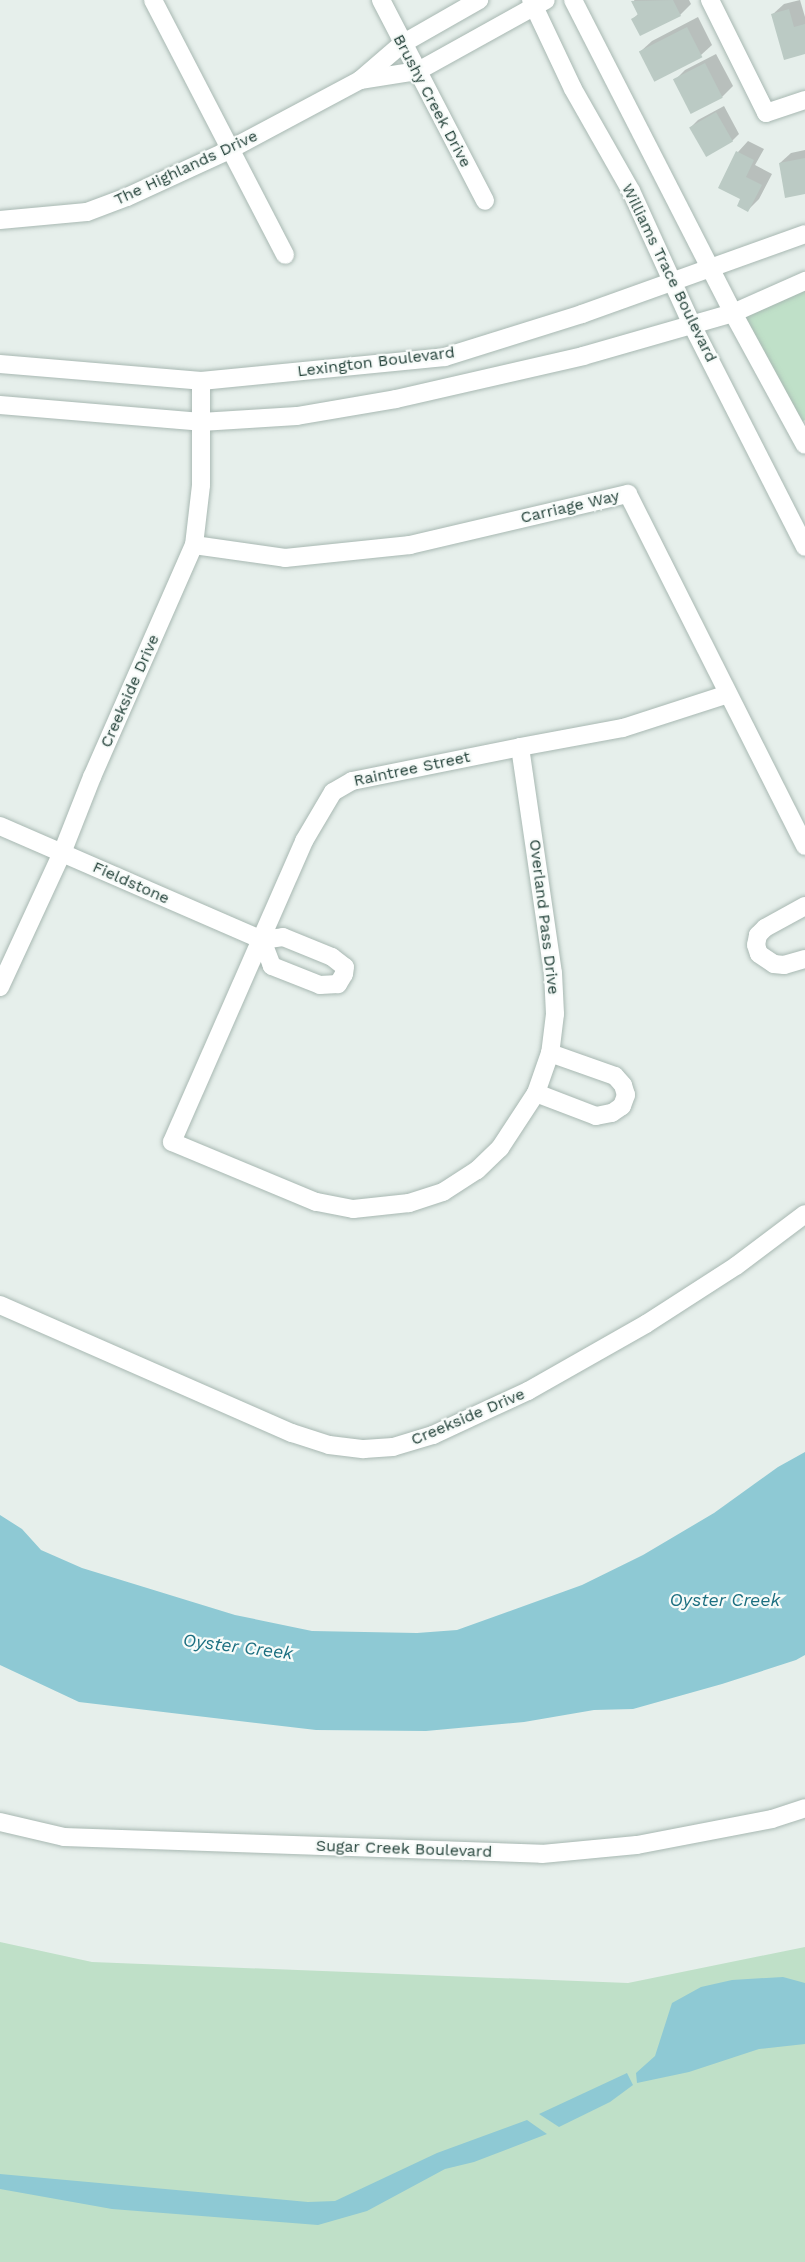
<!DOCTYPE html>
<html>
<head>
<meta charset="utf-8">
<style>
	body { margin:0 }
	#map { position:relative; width:805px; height:2262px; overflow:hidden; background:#e6efeb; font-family:"Work Sans",sans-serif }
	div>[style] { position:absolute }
	.green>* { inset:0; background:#bfe0c8 }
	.water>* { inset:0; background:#8ec9d4 }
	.shadow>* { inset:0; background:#0003 }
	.building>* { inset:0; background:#bbcac4; transform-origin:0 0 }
	.roads { filter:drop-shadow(0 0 2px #a8b8b2) drop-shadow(0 0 2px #a8b8b2) }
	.minor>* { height:18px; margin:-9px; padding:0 9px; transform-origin:9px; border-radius:9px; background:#fff }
	.secondary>* { height:18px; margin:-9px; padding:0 9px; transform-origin:9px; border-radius:9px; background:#fff }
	span { translate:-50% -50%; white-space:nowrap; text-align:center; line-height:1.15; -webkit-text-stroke:4.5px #f7fbf9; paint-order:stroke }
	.street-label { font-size:16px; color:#24423a }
	.water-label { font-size:18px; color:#1c6f80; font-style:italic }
</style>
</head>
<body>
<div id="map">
	<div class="green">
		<i style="clip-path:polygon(805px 286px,805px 420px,799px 424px,739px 315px)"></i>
		<i style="clip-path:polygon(0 1942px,92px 1962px,628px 1983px,805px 1947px,805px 2262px,0 2262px)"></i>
	</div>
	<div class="water">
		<i style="clip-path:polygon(805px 1452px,805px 1655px,796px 1660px,722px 1684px,633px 1709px,594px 1710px,524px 1722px,426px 1731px,316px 1730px,79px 1702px,0 1665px,0 1515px,22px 1529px,41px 1550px,82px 1568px,235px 1615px,312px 1631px,417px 1633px,457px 1630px,582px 1585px,643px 1555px,714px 1513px,778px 1467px)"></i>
		<i style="clip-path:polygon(783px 1977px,805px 1983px,805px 2044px,759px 2049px,689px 2072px,637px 2083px,636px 2073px,655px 2056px,672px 2003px,701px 1987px,732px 1980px)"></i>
		<i style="clip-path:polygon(627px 2073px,633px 2085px,610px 2102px,559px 2127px,539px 2114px)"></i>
		<i style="clip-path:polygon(527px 2120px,547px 2134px,474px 2162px,445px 2169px,367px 2211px,318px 2225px,112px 2209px,0 2189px,0 2174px,308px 2202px,335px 2201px,437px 2153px)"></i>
	</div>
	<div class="shadow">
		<i style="clip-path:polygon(634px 0,689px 0,691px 4px,680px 15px,633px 19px,639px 13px)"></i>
		<i style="clip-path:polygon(800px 0,805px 17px,805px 52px,773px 14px,784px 4px)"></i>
		<i style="clip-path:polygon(698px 17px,712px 45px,701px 55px,641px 51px,652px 41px)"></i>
		<i style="clip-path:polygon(716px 54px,733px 86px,722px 97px,675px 80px,685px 70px)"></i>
		<i style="clip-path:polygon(724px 106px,739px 134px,732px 141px,691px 127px,698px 120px)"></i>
		<i style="clip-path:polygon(748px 141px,764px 149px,755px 165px,772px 174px,759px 199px,748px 210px,738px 152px)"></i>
		<i style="clip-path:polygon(805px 150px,805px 193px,780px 163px,791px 153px)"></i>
	</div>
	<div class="building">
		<i style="clip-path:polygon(673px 0,681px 16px,640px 36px,631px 19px,638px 15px,631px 1px)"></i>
		<i style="clip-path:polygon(789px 9px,794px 27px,805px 24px,805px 54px,784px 60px,771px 14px)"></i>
		<i style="left:687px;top:27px;width:34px;height:54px;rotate:63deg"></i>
		<i style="left:705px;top:63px;width:39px;height:36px;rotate:63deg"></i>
		<i style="left:716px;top:112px;width:34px;height:31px;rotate:60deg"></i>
		<i style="clip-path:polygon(736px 151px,754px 160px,746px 177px,762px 185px,748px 212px,737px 206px,740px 199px,718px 188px)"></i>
		<i style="clip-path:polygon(805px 158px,805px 194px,785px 198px,779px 163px)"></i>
	</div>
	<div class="roads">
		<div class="minor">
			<i style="left:153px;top:0;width:287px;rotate:62.6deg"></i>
			<i style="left:381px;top:0;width:226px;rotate:62.6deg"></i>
			<i style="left:710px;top:0;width:126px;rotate:63.6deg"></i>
			<i style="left:766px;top:113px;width:41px;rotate:-18.4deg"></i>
			<i style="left:360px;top:80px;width:59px;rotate:-8.8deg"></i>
			<i style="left:418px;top:71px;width:146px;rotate:-29deg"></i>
			<i style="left:0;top:220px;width:87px;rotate:-5.3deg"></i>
			<i style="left:87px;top:212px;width:43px;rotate:-20.6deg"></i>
			<i style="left:127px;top:197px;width:112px;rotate:-24.7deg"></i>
			<i style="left:229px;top:150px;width:149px;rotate:-28.1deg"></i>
			<i style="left:360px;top:80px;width:55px;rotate:-40.6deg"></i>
			<i style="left:402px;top:44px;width:89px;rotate:-29.7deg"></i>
			<i style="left:194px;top:545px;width:92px;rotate:8.1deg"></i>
			<i style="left:285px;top:558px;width:126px;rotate:-5.9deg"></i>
			<i style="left:410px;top:545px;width:224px;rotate:-13.2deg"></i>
			<i style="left:628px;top:494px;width:394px;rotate:63.3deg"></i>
			<i style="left:520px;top:747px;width:228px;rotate:81.7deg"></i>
			<i style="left:553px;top:973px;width:41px;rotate:87.2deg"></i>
			<i style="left:555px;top:1014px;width:39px;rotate:97deg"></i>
			<i style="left:550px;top:1053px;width:42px;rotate:109.3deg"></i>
			<i style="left:536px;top:1093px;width:66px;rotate:123.2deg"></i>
			<i style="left:500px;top:1148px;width:32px;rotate:136deg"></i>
			<i style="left:477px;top:1170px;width:40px;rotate:147.1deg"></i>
			<i style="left:443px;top:1192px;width:36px;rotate:162deg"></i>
			<i style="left:409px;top:1203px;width:56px;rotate:173.9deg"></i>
			<i style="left:353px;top:1209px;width:38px;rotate:-169deg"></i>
			<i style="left:316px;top:1202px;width:156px;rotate:-157.4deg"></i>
			<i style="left:172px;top:1142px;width:329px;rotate:-66.3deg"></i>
			<i style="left:304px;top:841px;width:57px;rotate:-59.4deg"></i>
			<i style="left:333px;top:792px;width:22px;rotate:-30deg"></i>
			<i style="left:352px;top:781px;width:171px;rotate:-11.4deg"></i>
			<i style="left:520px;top:747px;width:105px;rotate:-10.5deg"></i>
			<i style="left:623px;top:728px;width:110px;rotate:-17.9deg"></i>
			<i style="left:0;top:826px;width:286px;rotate:23.5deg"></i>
			<i style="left:262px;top:940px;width:21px;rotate:-8deg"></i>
			<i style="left:283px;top:937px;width:53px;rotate:22.2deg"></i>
			<i style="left:332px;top:957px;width:16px;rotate:38deg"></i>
			<i style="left:345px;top:967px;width:7px;rotate:98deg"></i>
			<i style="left:344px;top:974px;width:12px;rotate:121deg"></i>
			<i style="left:338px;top:984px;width:18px;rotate:177deg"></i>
			<i style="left:320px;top:985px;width:52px;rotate:-158.4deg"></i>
			<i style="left:272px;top:966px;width:28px;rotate:-111deg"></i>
			<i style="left:805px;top:906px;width:46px;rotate:151.2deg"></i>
			<i style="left:765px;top:928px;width:10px;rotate:135deg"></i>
			<i style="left:758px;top:935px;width:10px;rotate:101deg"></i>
			<i style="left:756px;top:945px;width:9px;rotate:72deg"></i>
			<i style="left:759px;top:954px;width:18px;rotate:34deg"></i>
			<i style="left:774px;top:964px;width:10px;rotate:6deg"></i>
			<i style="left:784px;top:965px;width:22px;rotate:-16deg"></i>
			<i style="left:0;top:987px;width:148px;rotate:-65.2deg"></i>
			<i style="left:62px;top:853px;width:82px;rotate:-68.5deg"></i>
			<i style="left:92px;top:777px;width:253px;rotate:-66.3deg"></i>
			<i style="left:194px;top:545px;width:60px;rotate:-83.3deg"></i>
			<i style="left:201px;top:485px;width:104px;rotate:-90deg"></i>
			<i style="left:536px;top:1093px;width:64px;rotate:21deg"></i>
			<i style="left:596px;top:1116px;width:16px;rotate:-11deg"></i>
			<i style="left:612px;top:1113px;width:12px;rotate:-35deg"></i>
			<i style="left:622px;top:1106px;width:12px;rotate:-70deg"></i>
			<i style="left:626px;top:1095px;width:10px;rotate:-107deg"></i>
			<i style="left:623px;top:1085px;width:12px;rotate:-132deg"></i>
			<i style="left:615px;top:1076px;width:69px;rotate:-160.5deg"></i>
			<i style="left:0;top:1305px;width:319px;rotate:23.7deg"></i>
			<i style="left:292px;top:1433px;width:39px;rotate:18deg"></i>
			<i style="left:329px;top:1445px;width:35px;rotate:7deg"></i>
			<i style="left:364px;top:1449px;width:29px;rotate:-4deg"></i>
			<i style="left:393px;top:1447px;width:42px;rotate:-16.7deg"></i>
			<i style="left:433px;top:1435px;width:105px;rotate:-24.9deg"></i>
			<i style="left:528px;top:1391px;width:136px;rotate:-29.6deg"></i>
			<i style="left:646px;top:1324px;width:107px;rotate:-32.8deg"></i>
			<i style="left:736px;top:1266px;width:86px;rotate:-37deg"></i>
			<i style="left:0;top:1822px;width:66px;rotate:13.2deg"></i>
			<i style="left:64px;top:1837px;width:478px;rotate:2deg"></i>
			<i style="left:542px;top:1854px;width:95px;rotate:-5.4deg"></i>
			<i style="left:637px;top:1845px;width:137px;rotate:-10.9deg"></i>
			<i style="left:772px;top:1819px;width:35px;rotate:-18deg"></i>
		</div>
		<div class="secondary">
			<i style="left:531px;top:0;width:98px;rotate:64.7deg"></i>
			<i style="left:573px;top:89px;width:117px;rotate:60.4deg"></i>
			<i style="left:631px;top:191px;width:147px;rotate:65.5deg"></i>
			<i style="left:692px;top:325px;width:249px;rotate:63deg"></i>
			<i style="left:573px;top:0;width:352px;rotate:62.9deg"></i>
			<i style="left:733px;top:313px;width:150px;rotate:61.4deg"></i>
			<i style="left:0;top:364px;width:202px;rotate:4.8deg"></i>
			<i style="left:201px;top:381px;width:245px;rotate:-5.6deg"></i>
			<i style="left:445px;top:357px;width:144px;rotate:-17.4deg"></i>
			<i style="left:582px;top:314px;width:237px;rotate:-19.7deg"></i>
			<i style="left:0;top:405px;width:202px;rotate:4.8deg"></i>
			<i style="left:201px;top:422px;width:96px;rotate:-3.6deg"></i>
			<i style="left:297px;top:416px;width:100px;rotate:-9.7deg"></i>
			<i style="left:396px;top:399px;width:192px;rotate:-12.9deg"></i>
			<i style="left:583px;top:356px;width:156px;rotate:-16deg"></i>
			<i style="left:733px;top:313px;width:79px;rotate:-24deg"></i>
		</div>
	</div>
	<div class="street-label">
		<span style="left:432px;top:101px;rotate:62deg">Brushy Creek Drive</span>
		<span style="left:186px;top:168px;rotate:-25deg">The Highlands Drive</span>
		<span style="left:669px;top:273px;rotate:64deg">Williams Trace Boulevard</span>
		<span style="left:376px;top:362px;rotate:-7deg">Lexington Boulevard</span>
		<span style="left:570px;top:507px;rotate:-13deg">Carriage Way</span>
		<span style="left:130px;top:691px;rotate:-66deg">Creekside Drive</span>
		<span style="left:412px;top:769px;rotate:-12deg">Raintree Street</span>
		<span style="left:131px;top:883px;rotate:24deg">Fieldstone</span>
		<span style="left:544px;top:917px;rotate:83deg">Overland Pass Drive</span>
		<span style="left:468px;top:1417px;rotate:-23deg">Creekside Drive</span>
		<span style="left:404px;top:1849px;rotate:2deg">Sugar Creek Boulevard</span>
	</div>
	<div class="water-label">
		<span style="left:725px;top:1600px">Oyster Creek</span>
		<span style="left:238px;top:1647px;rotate:7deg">Oyster Creek</span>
	</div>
</div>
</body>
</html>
